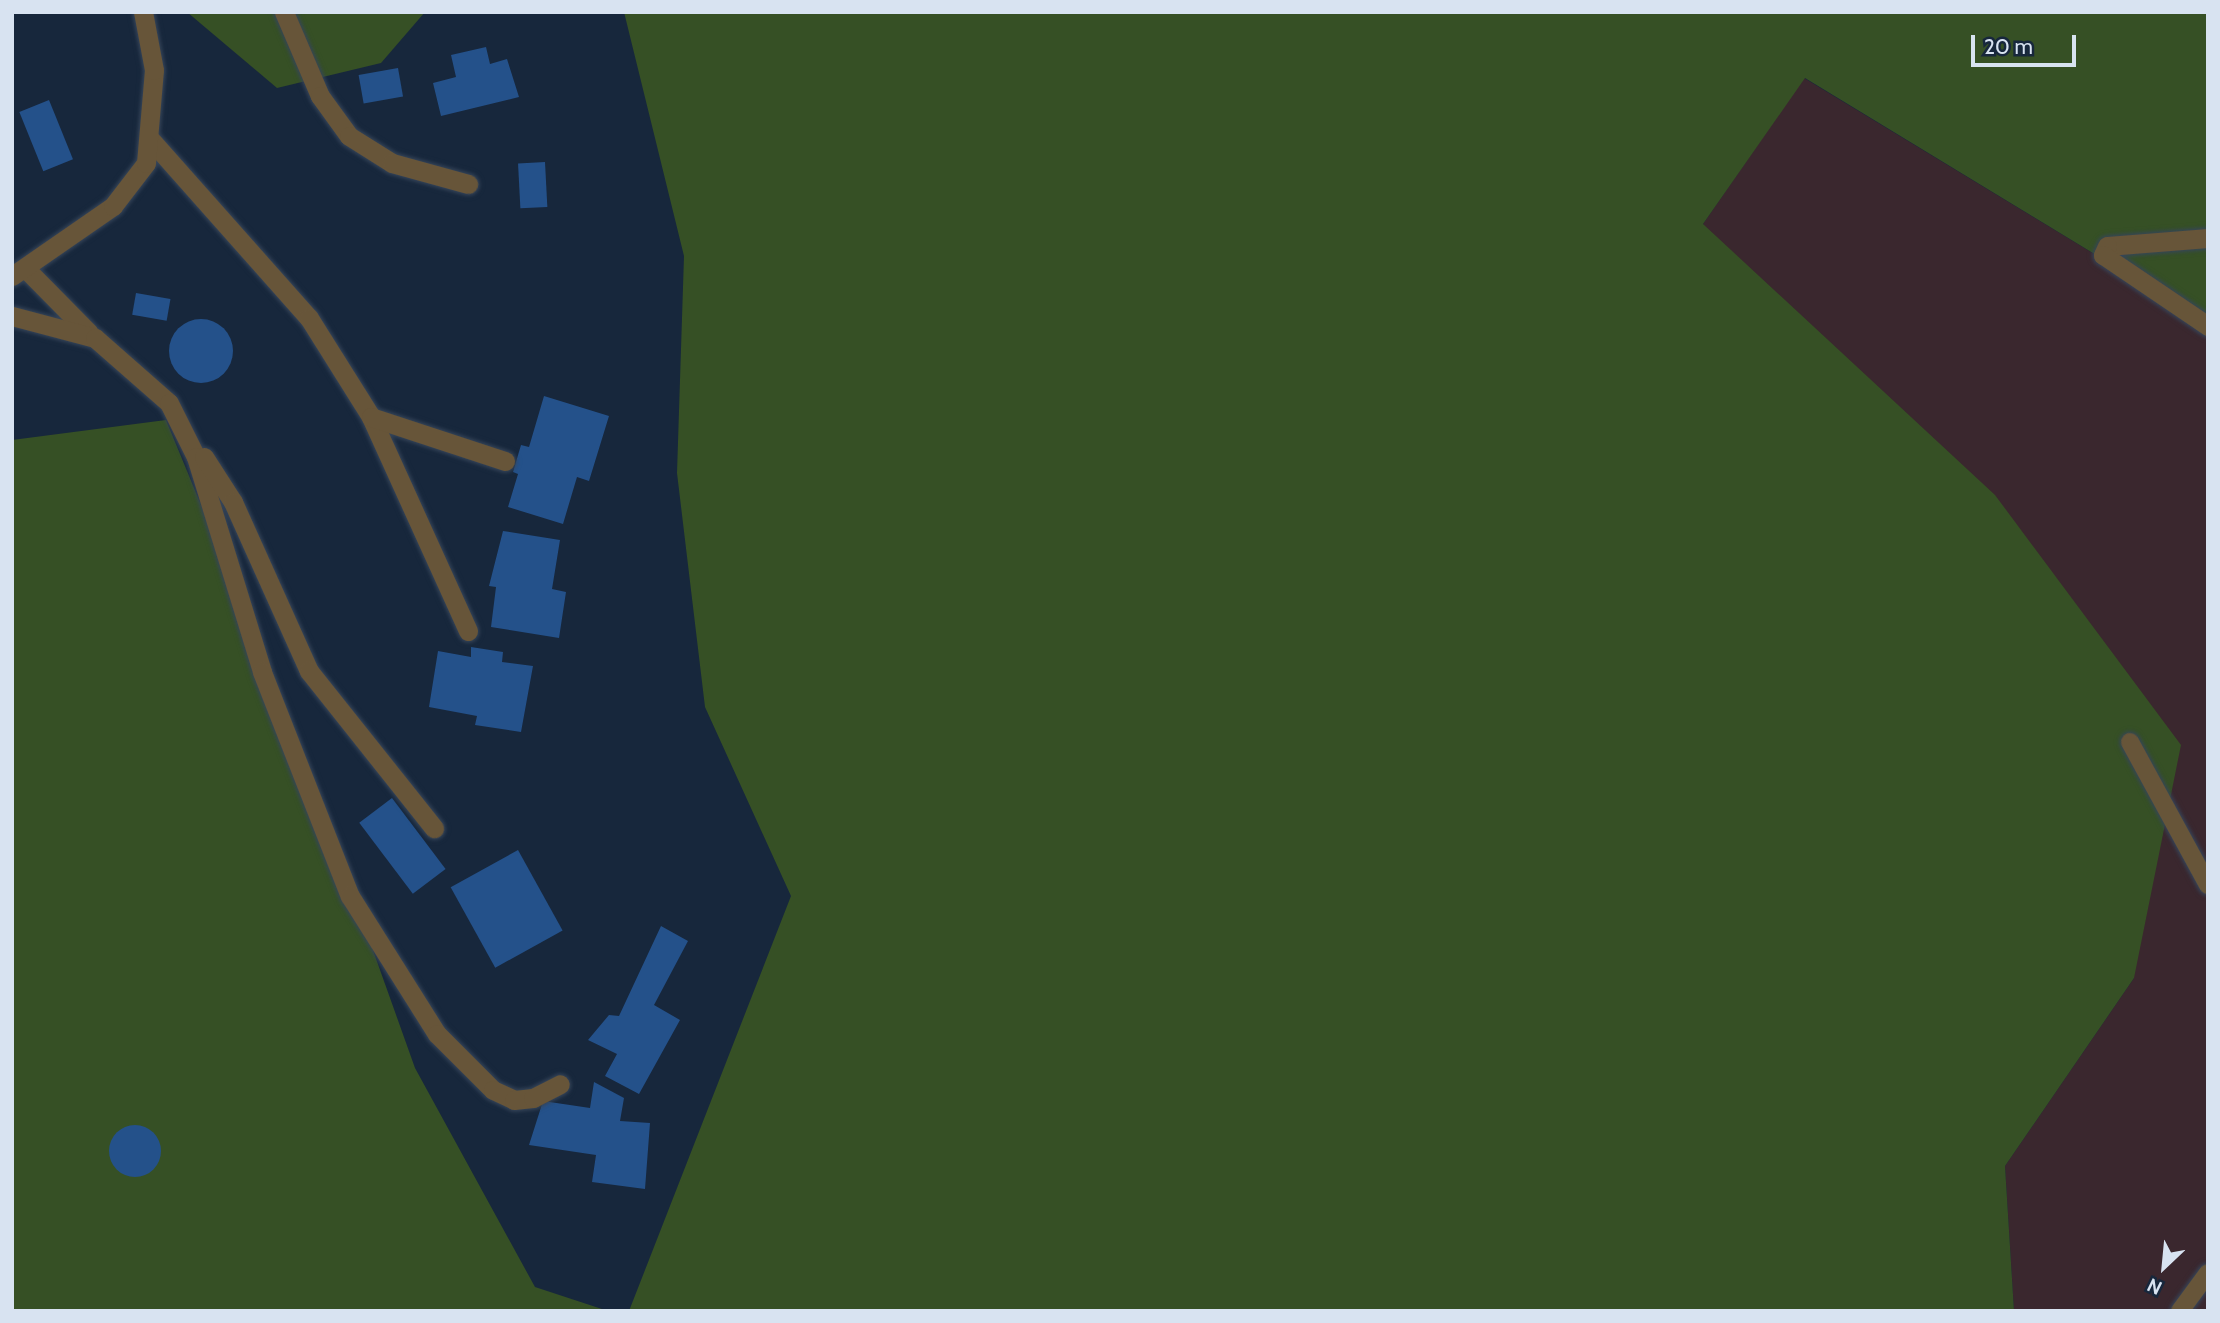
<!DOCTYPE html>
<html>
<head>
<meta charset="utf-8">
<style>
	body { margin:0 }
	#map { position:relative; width:2220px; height:1323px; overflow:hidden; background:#17273c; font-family:Cabin,sans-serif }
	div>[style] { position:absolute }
	.industrial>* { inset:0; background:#3a272e }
	.green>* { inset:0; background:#365025 }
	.building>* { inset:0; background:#24518a; transform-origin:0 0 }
	.round { border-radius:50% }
	.roads { filter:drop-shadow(0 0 2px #364559) drop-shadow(0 0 2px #364559) }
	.service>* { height:18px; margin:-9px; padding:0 9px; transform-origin:9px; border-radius:9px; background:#675539 }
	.minor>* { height:19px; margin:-9.5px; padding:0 9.5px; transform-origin:9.5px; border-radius:9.5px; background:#675539 }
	span { translate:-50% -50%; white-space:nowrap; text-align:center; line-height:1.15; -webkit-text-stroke:5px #17273c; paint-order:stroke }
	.frame { position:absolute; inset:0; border:14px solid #d8e3f1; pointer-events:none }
	.north { position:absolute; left:2129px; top:1232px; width:70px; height:70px; -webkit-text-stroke:5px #17273c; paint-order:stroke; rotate:206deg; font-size:19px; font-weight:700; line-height:28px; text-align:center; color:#d8e3f1 }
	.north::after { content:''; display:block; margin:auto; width:24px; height:32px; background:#d8e3f1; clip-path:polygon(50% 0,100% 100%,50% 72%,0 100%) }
	.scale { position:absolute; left:1971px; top:35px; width:105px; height:32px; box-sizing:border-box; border:4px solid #d8e3f1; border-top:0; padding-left:9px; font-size:21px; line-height:24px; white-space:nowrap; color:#d8e3f1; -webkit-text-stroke:5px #17273c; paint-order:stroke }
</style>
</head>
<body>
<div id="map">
	<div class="industrial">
		<i style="clip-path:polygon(1804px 78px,2208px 323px,2208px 1311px,2014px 1311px,2005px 1166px,2134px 978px,1703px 224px)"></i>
	</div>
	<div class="green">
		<i style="clip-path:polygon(187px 12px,425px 12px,381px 63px,277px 88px)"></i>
		<i style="clip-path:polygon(624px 12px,2208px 12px,2208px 323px,1805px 78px,1703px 224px,1995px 495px,2181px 745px,2134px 978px,2005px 1166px,2014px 1311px,629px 1311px,791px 896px,705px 707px,677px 473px,684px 256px)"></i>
		<i style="clip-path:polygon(166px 420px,298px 740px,415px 1068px,535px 1287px,608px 1311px,12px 1311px,12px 440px)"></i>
	</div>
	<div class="building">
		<i style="clip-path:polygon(486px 47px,490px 64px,507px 59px,519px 97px,441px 116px,433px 83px,456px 77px,451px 55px)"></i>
		<i style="left:398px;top:68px;width:29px;height:40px;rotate:80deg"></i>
		<i style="left:49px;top:100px;width:64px;height:32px;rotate:68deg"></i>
		<i style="left:545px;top:162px;width:45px;height:27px;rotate:87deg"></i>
		<i style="left:136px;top:293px;width:35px;height:22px;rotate:10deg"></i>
		<i class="round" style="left:169px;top:319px;width:64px;height:64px"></i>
		<i style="clip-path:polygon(544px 396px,609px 416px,589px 481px,577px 477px,563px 524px,508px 507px,518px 474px,513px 472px,521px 445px,529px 447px)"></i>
		<i style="clip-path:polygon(503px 531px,560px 540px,552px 589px,566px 592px,559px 638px,491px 627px,496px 587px,489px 586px)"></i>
		<i style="clip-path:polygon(471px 647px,503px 652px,502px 662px,533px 666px,521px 732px,475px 725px,477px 716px,429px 707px,438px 651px,471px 657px)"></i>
		<i style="left:392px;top:798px;width:89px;height:41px;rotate:53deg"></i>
		<i style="left:518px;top:850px;width:92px;height:77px;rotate:61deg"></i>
		<i style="clip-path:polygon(661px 926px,688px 941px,654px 1005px,680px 1020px,639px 1094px,605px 1076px,617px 1054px,588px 1040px,609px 1015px,619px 1016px)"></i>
		<i style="clip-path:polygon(594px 1082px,624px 1098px,620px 1121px,650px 1123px,645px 1189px,592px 1182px,596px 1155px,529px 1145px,543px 1101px,590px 1108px)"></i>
		<i class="round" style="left:109px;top:1125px;width:52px;height:52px"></i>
	</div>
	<div class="roads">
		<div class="service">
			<i style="left:2130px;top:742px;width:163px;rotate:61.4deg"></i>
			<i style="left:2180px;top:1311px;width:47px;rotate:-53.6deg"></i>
		</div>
		<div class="minor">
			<i style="left:284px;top:12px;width:91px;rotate:66.8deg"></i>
			<i style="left:320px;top:96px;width:49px;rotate:54.1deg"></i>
			<i style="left:349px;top:136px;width:51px;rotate:32.1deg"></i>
			<i style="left:392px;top:163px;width:79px;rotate:15.4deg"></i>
			<i style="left:150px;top:139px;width:239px;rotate:48.4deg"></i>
			<i style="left:309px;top:318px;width:117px;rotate:57.9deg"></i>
			<i style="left:371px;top:417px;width:235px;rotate:65.6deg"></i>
			<i style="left:2208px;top:238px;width:101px;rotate:175.5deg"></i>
			<i style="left:2107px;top:246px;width:10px;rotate:114deg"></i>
			<i style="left:2103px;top:255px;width:127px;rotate:34.1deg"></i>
			<i style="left:25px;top:268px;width:91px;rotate:45.4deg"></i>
			<i style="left:12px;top:276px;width:123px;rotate:-34.7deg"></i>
			<i style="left:113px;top:206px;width:54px;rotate:-52.5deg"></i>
			<i style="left:146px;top:163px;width:93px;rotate:-85.1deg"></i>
			<i style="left:154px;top:70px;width:59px;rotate:-100.7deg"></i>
			<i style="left:12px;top:316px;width:86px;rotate:14.8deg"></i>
			<i style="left:95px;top:338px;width:98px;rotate:41.3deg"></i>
			<i style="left:169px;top:403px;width:60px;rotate:63.4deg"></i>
			<i style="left:196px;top:457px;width:225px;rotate:72.9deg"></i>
			<i style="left:262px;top:672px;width:241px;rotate:68.6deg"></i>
			<i style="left:350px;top:896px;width:163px;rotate:57.8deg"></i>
			<i style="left:437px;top:1034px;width:79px;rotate:45deg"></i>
			<i style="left:493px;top:1090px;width:23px;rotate:25deg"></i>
			<i style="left:514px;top:1100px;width:19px;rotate:-6deg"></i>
			<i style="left:533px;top:1098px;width:30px;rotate:-27deg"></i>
			<i style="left:371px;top:417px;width:141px;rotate:18.2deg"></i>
			<i style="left:204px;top:457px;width:54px;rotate:57.2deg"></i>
			<i style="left:233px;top:502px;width:185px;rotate:65.8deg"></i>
			<i style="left:309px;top:671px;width:201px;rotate:51.5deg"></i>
		</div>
	</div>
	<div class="frame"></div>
	<div class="north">N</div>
	<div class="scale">20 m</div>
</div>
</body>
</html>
